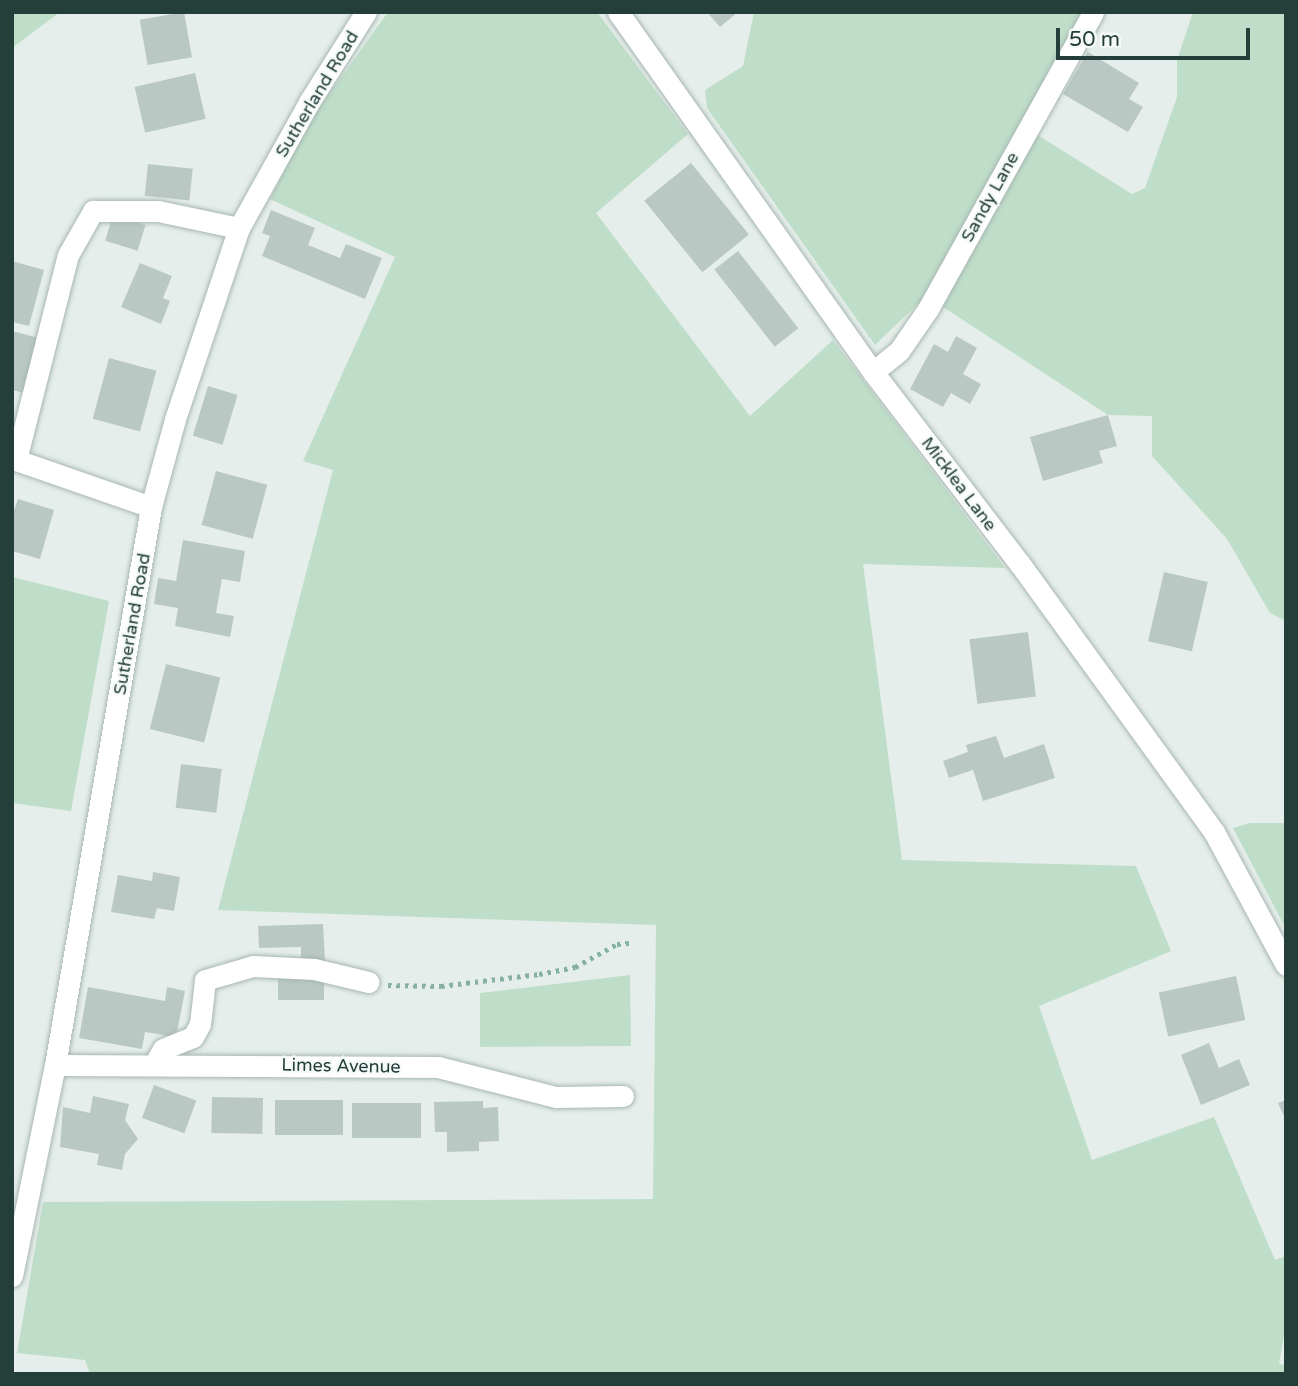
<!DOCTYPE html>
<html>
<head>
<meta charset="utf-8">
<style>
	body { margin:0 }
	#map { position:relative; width:1298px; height:1386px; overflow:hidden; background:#e5eeea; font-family:"Varela Round",sans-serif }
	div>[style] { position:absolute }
	.green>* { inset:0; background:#bfdec9 }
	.building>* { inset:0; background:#bac8c3; transform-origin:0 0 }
	.path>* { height:4.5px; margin-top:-2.25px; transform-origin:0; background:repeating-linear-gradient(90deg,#86b0a6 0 3.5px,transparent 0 8.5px) }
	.roads { filter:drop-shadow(0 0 2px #a7b6b2) drop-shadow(0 0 2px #a7b6b2) }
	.minor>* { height:21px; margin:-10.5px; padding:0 10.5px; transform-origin:10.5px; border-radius:10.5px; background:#fff }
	span { translate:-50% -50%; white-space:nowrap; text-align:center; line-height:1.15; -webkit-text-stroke:5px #f5faf8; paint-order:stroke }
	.street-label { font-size:18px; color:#243f3a }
	.frame { position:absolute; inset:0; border:14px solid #243f3a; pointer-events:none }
	.scale { position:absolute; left:1056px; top:28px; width:194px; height:32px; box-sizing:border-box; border:4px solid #243f3a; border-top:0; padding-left:9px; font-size:21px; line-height:24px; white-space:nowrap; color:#243f3a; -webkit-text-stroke:5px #f5faf8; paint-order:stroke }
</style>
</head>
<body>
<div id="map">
	<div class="green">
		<i style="clip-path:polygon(12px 12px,60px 12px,12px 48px)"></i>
		<i style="clip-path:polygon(388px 12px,597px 12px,688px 134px,596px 213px,750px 416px,833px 340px,1005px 568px,863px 564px,902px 860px,1136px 866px,1171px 951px,1039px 1006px,1092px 1160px,1214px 1117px,1275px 1260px,1286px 1256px,1286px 1324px,1279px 1364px,1286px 1365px,1286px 1374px,90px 1374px,85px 1360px,17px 1353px,43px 1202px,653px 1199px,656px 925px,218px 910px,333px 470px,303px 461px,395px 257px,270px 199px,310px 121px)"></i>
		<i style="clip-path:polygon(754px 12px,1082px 12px,926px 296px,875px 345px,707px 108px,705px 90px,743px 66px)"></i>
		<i style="clip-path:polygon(1193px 12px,1286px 12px,1286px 621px,1270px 613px,1227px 539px,1152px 456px,1152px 416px,1108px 415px,940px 305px,1036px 134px,1132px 194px,1145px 188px,1177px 97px,1177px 60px)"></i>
		<i style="clip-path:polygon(12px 577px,109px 601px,71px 811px,12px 803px)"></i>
		<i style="clip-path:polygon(1250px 823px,1286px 823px,1286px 929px,1233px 828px)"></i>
		<i style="clip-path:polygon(630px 975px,631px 1046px,480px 1047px,480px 993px)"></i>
	</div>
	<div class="building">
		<i style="left:184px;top:12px;width:46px;height:45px;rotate:80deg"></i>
		<i style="clip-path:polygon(707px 12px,738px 12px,720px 27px)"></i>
		<i style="clip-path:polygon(1088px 52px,1139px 83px,1129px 99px,1143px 107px,1128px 132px,1063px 94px)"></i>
		<i style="left:195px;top:73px;width:47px;height:62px;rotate:77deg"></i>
		<i style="left:691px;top:163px;width:92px;height:60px;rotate:51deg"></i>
		<i style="left:148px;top:164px;width:45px;height:32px;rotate:6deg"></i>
		<i style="clip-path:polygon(271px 210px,315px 228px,308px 245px,340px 258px,346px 244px,382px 258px,365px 299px,262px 256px,270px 236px,262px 233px)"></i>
		<i style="left:113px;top:215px;width:34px;height:27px;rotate:17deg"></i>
		<i style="left:738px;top:251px;width:98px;height:30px;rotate:52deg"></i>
		<i style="clip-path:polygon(12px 261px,44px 270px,29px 326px,12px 322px)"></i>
		<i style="clip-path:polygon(140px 263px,172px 276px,163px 298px,170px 301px,161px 324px,121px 307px)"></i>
		<i style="clip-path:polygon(12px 331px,43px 339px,28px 394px,12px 390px)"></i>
		<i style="clip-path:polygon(956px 336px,977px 348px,963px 374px,981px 384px,970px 404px,951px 393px,943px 407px,910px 389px,934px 344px,948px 352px)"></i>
		<i style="left:109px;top:358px;width:49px;height:63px;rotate:15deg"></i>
		<i style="left:208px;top:386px;width:31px;height:52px;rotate:17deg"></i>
		<i style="clip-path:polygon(1108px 415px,1117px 446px,1099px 451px,1103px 463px,1043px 481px,1030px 437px)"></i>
		<i style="left:216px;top:471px;width:53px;height:56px;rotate:15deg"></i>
		<i style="clip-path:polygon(18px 499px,54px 510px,40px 559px,12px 551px,12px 516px)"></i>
		<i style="clip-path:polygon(183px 540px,245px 551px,240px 582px,222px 579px,216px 613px,234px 616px,230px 637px,175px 626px,178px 608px,154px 604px,158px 578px,176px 581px)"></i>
		<i style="left:1164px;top:572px;width:45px;height:71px;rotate:13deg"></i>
		<i style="left:1028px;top:632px;width:65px;height:59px;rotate:83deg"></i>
		<i style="left:166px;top:664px;width:56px;height:67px;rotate:14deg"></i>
		<i style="clip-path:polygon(996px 736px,1004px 758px,1044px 744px,1055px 778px,983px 801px,973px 770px,949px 778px,943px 761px,968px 752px,966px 745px)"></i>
		<i style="left:181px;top:764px;width:41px;height:44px;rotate:7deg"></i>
		<i style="clip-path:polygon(153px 872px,180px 877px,174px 911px,157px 908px,154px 919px,111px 912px,118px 875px,152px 881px)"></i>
		<i style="clip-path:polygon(323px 924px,325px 961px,301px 962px,301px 947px,259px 948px,258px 926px)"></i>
		<i style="left:1236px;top:976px;width:45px;height:79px;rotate:78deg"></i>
		<i style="left:278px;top:977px;width:46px;height:23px"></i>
		<i style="clip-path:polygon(88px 987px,165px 1001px,167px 987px,185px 991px,176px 1037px,145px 1032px,142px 1049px,79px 1038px)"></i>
		<i style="clip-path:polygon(1209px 1043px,1219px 1068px,1239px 1059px,1250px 1085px,1201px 1105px,1181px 1055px)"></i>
		<i style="left:154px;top:1085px;width:45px;height:35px;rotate:20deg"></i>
		<i style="clip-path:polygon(93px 1096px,129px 1104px,125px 1120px,138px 1139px,125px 1154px,122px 1170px,97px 1165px,99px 1154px,60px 1147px,63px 1107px,90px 1113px)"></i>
		<i style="left:212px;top:1097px;width:51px;height:36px;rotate:1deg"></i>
		<i style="left:275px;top:1100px;width:68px;height:35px"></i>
		<i style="clip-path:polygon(1286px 1100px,1286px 1121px,1278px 1103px)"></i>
		<i style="clip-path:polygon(483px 1101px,483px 1108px,498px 1107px,499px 1141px,479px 1142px,479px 1151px,447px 1152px,447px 1132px,435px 1132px,434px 1102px)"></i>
		<i style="left:421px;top:1103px;width:35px;height:69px;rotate:90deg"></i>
	</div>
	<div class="path">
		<i style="left:388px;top:985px;width:53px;rotate:1.1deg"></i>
		<i style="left:441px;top:986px;width:99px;rotate:-7deg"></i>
		<i style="left:539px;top:974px;width:37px;rotate:-11deg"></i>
		<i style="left:575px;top:967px;width:48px;rotate:-28.7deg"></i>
		<i style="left:617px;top:944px;width:12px;rotate:-5deg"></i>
	</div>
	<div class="roads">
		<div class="minor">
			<i style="left:618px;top:12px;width:441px;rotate:54.7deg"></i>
			<i style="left:873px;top:372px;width:242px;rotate:52.6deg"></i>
			<i style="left:1020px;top:564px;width:331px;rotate:54.1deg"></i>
			<i style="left:1214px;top:832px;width:151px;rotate:61.6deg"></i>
			<i style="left:873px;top:372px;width:33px;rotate:-39deg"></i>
			<i style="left:899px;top:351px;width:51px;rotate:-55.4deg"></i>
			<i style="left:928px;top:309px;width:340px;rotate:-60.9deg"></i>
			<i style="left:151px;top:507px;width:143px;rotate:-160.8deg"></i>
			<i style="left:16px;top:460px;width:211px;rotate:-75.8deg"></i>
			<i style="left:68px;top:255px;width:51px;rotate:-60.4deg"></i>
			<i style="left:93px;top:211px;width:65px"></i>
			<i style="left:158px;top:211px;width:83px;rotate:11.9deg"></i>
			<i style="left:55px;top:1065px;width:383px;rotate:0.3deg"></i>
			<i style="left:438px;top:1067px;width:122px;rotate:14.3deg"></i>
			<i style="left:556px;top:1097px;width:67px;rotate:-0.9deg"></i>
			<i style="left:154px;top:1065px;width:18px;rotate:-61deg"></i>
			<i style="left:163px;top:1049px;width:32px;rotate:-22deg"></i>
			<i style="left:193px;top:1037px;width:15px;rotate:-62deg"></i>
			<i style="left:200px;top:1024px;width:44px;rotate:-83.5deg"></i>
			<i style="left:205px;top:980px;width:50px;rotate:-16.3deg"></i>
			<i style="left:253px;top:966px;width:61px;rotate:2.8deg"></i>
			<i style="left:314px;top:969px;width:56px;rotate:13.5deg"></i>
			<i style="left:12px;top:1276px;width:215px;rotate:-78.5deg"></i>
			<i style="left:55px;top:1065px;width:566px;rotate:-80.24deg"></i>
			<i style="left:151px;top:507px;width:91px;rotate:-74.7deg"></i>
			<i style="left:175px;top:419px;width:201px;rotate:-71.5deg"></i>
			<i style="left:239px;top:228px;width:144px;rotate:-60.9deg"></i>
			<i style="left:309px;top:102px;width:107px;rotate:-57.7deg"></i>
		</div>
	</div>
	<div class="street-label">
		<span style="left:317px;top:94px;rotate:-59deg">Sutherland Road</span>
		<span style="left:990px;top:197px;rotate:-61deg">Sandy Lane</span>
		<span style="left:959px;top:484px;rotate:53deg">Micklea Lane</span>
		<span style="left:132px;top:624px;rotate:-80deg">Sutherland Road</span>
		<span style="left:341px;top:1066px;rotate:1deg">Limes Avenue</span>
	</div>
	<div class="frame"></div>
	<div class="scale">50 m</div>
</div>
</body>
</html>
